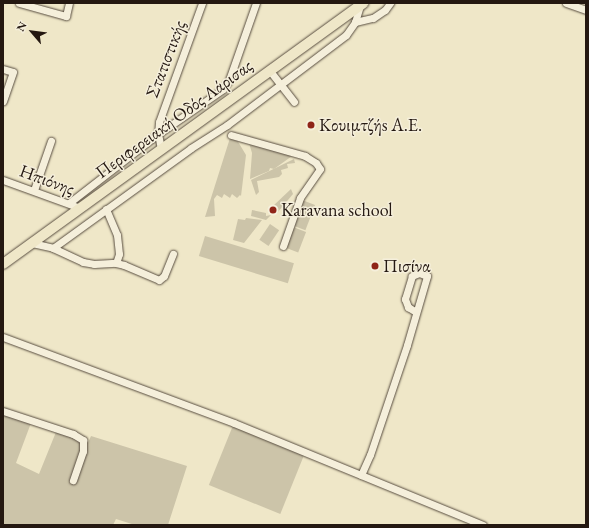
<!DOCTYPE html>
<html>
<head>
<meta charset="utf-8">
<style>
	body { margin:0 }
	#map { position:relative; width:589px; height:528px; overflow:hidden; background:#efe7c8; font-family:"EB Garamond",serif }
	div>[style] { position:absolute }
	.green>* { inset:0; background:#ccc4a9; transform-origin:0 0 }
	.roads { filter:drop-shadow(0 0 1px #574c3f) drop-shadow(0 0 1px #574c3f) }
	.minor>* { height:7px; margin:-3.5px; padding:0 3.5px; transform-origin:3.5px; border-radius:3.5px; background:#f5efdb }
	.highway>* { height:10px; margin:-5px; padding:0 5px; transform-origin:5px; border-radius:5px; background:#efe7c8 }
	.dots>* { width:11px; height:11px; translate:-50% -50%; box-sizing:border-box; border:2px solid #f5efdb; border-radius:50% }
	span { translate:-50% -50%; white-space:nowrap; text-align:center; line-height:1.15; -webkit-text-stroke:3px #f5efdb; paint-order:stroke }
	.street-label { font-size:18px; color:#241811 }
	.poi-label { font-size:18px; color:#241811 }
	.left { translate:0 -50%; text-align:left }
	.frame { position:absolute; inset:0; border:4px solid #241811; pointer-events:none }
	.north { position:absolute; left:12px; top:12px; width:40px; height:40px; -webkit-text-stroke:3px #f5efdb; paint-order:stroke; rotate:298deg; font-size:11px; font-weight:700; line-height:16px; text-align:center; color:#241811 }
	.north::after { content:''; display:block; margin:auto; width:14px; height:18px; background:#241811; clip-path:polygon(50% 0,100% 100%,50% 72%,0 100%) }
</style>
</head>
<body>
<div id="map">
	<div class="green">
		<i style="clip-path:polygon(230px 138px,237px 140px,246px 155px,241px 196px,240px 195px,237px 198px,232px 194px,230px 198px,224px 194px,222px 198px,217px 195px,214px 199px,215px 216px,205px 217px)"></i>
		<i style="clip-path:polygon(249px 143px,292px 156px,274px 169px,270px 168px,269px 171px,250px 179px,252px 153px)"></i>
		<i style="clip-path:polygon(294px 159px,295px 163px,287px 164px,288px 168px,281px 170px,282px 174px,279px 177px,257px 181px,259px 192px,256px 195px,251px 180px)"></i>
		<i style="clip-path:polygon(291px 189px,293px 194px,277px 213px,273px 212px,273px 206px)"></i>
		<i style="left:302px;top:200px;width:14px;height:27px;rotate:21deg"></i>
		<i style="clip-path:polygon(252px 210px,266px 213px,266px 216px,271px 215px,266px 220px,251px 216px)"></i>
		<i style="clip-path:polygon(246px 218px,262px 220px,244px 243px,233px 240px,238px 219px,245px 220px)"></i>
		<i style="left:270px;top:224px;width:11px;height:19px;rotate:34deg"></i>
		<i style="left:293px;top:227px;width:14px;height:22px;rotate:21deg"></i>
		<i style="left:205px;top:236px;width:93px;height:21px;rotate:17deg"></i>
		<i style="clip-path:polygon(3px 414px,31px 423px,16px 463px,39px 474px,56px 432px,58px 432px,88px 443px,91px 436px,187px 466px,168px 525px,135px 525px,116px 519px,113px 525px,3px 525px)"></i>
		<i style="left:234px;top:423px;width:77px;height:67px;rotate:22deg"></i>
	</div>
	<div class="roads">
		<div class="minor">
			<i style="left:19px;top:3px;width:49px;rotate:15.5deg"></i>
			<i style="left:66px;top:16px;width:13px;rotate:-77deg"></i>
			<i style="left:566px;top:3px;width:21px;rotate:19deg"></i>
			<i style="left:355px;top:22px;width:18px;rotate:-13deg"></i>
			<i style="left:373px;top:18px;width:14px;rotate:-34deg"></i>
			<i style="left:385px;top:10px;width:9px;rotate:-54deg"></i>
			<i style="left:3px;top:69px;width:10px;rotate:17deg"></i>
			<i style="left:13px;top:72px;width:31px;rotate:109deg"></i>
			<i style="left:270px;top:71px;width:39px;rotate:52deg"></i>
			<i style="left:231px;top:135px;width:77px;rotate:15.8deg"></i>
			<i style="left:305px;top:156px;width:13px;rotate:32deg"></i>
			<i style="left:316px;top:163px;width:7px;rotate:56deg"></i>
			<i style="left:320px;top:169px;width:35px;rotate:125deg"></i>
			<i style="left:300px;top:198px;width:51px;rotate:109.5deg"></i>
			<i style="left:161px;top:149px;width:15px;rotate:-101deg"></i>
			<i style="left:158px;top:134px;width:12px;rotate:-85deg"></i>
			<i style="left:159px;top:122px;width:127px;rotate:-70.1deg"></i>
			<i style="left:3px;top:180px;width:82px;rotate:20deg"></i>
			<i style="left:34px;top:190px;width:52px;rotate:-70.9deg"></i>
			<i style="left:69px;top:203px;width:113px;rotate:-37.8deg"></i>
			<i style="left:158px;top:134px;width:79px;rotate:-34.7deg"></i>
			<i style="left:223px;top:89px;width:11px;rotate:-56deg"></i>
			<i style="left:229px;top:80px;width:82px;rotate:-70.7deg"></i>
			<i style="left:106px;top:209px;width:28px;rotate:67deg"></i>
			<i style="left:117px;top:235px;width:19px;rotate:84deg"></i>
			<i style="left:119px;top:254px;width:9px;rotate:108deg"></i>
			<i style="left:32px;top:243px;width:22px;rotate:13deg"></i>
			<i style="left:53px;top:248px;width:170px;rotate:-35.9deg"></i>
			<i style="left:191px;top:148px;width:43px;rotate:-32.6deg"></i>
			<i style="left:227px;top:125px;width:149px;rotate:-37.1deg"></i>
			<i style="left:346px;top:35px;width:16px;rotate:-55deg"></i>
			<i style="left:355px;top:22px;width:17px;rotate:-73deg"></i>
			<i style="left:53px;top:248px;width:33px;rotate:25deg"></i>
			<i style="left:83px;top:262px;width:11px;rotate:10deg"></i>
			<i style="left:94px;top:264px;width:22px;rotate:-3deg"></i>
			<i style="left:116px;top:263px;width:8px;rotate:14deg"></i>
			<i style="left:124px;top:265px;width:38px;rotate:23deg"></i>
			<i style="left:159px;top:280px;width:6px;rotate:-39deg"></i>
			<i style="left:164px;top:276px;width:24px;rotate:-68deg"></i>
			<i style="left:3px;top:337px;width:246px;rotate:20.4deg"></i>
			<i style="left:234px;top:423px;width:269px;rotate:22.3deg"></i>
			<i style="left:3px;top:411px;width:74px;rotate:18.2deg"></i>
			<i style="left:73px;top:434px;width:12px;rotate:31deg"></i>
			<i style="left:83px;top:440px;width:11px;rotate:90deg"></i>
			<i style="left:83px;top:451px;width:31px;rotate:109deg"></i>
			<i style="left:361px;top:475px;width:22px;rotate:-66deg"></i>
			<i style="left:370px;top:455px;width:116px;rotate:-71.4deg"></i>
			<i style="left:407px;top:345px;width:72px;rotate:-73.8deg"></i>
			<i style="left:427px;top:276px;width:9px;rotate:-159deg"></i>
			<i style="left:419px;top:273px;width:8px;rotate:157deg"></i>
			<i style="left:412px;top:276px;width:24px;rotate:107deg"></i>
			<i style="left:405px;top:299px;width:9px;rotate:69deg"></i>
			<i style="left:408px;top:307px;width:9px;rotate:32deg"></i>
		</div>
		<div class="highway">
			<i style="left:3px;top:264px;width:445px;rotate:-35.9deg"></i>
		</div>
	</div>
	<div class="dots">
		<i style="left:311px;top:125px;background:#8f2418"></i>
		<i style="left:273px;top:210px;background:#8f2418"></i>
		<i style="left:375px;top:266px;background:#8f2418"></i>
	</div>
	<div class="street-label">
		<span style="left:166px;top:59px;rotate:-69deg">Στατιστικής</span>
		<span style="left:174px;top:119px;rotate:-36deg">Περιφερειακή Οδός Λάρισας</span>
		<span style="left:47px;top:180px;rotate:20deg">Ηπιόνης</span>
	</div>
	<div class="poi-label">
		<span class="left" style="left:319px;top:125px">Κουιμτζήs Α.Ε.</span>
		<span class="left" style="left:281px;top:210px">Karavana school</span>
		<span class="left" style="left:383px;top:266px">Πισίνα</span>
	</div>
	<div class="frame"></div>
	<div class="north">N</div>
</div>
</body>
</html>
